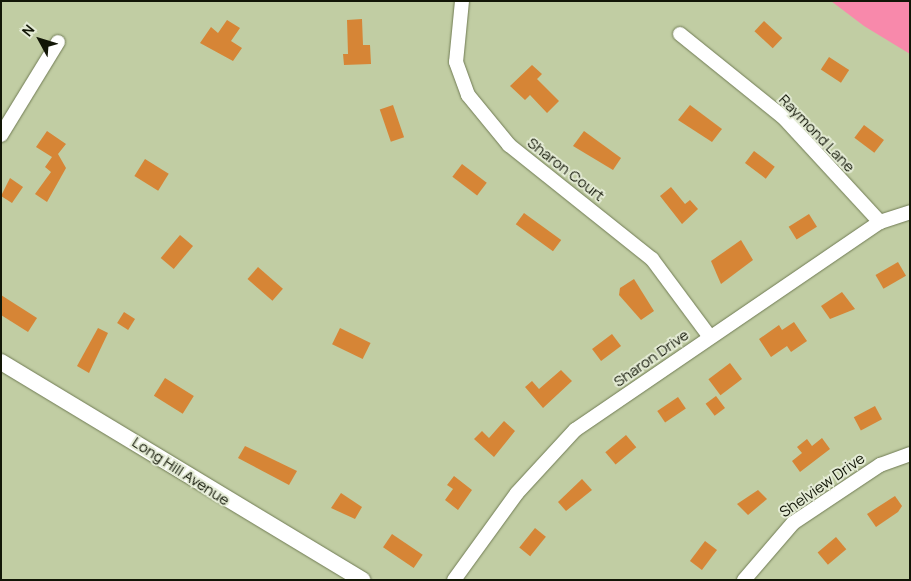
<!DOCTYPE html>
<html>
<head>
<meta charset="utf-8">
<style>
	body { margin:0 }
	#map { position:relative; width:911px; height:581px; overflow:hidden; background:#c1cda3; font-family:Manrope,sans-serif }
	div>[style] { position:absolute }
	.green>* { inset:0; background:#f889ab }
	.building>* { inset:0; background:#d68536; transform-origin:0 0 }
	.roads { filter:drop-shadow(0 0 1px #707b54) drop-shadow(0 0 1px #707b54) }
	.minor>* { height:14px; margin:-7px; padding:0 7px; transform-origin:7px; border-radius:7px; background:#fff }
	.tertiary>* { height:16px; margin:-8px; padding:0 8px; transform-origin:8px; border-radius:8px; background:#fff }
	span { translate:-50% -50%; white-space:nowrap; text-align:center; line-height:1.15; -webkit-text-stroke:4px #e4ebd5; paint-order:stroke }
	.street-label { font-size:15px; color:#121607 }
	.frame { position:absolute; inset:0; border:2px solid #121607; pointer-events:none }
	.north { position:absolute; left:15px; top:15px; width:50px; height:50px; -webkit-text-stroke:4px #e4ebd5; paint-order:stroke; rotate:309deg; font-size:14px; font-weight:700; line-height:20px; text-align:center; color:#121607 }
	.north::after { content:''; display:block; margin:auto; width:18px; height:22px; background:#121607; clip-path:polygon(50% 0,100% 100%,50% 72%,0 100%) }
</style>
</head>
<body>
<div id="map">
	<div class="green">
		<i style="clip-path:polygon(831px 1px,910px 1px,910px 54px,864px 26px)"></i>
	</div>
	<div class="building">
		<i style="clip-path:polygon(362px 19px,363px 45px,370px 45px,371px 64px,344px 65px,343px 54px,348px 54px,347px 20px)"></i>
		<i style="clip-path:polygon(227px 20px,240px 28px,231px 41px,242px 48px,233px 61px,200px 43px,211px 27px,218px 33px)"></i>
		<i style="left:764px;top:21px;width:25px;height:14px;rotate:43deg"></i>
		<i style="left:829px;top:57px;width:24px;height:15px;rotate:33deg"></i>
		<i style="clip-path:polygon(532px 65px,542px 74px,537px 79px,559px 101px,547px 113px,530px 95px,525px 100px,510px 86px)"></i>
		<i style="left:393px;top:105px;width:34px;height:14px;rotate:71deg"></i>
		<i style="clip-path:polygon(690px 105px,722px 129px,712px 142px,678px 120px)"></i>
		<i style="left:864px;top:125px;width:25px;height:16px;rotate:37deg"></i>
		<i style="clip-path:polygon(47px 131px,66px 144px,58px 154px,66px 168px,47px 202px,35px 194px,51px 172px,45px 167px,52px 157px,36px 147px)"></i>
		<i style="clip-path:polygon(584px 131px,621px 158px,613px 170px,573px 146px)"></i>
		<i style="left:754px;top:151px;width:26px;height:15px;rotate:37deg"></i>
		<i style="left:145px;top:159px;width:28px;height:20px;rotate:32deg"></i>
		<i style="left:462px;top:164px;width:31px;height:16px;rotate:37deg"></i>
		<i style="clip-path:polygon(10px 178px,23px 187px,12px 203px,1px 196px)"></i>
		<i style="clip-path:polygon(671px 187px,685px 204px,690px 200px,698px 209px,682px 224px,660px 196px)"></i>
		<i style="left:524px;top:213px;width:46px;height:14px;rotate:36deg"></i>
		<i style="left:809px;top:214px;width:15px;height:24px;rotate:58deg"></i>
		<i style="left:180px;top:235px;width:17px;height:30px;rotate:40deg"></i>
		<i style="clip-path:polygon(741px 240px,753px 260px,721px 284px,711px 261px)"></i>
		<i style="left:898px;top:262px;width:16px;height:26px;rotate:60deg"></i>
		<i style="left:258px;top:267px;width:33px;height:16px;rotate:41deg"></i>
		<i style="clip-path:polygon(634px 279px,654px 311px,641px 320px,619px 295px,620px 288px)"></i>
		<i style="clip-path:polygon(842px 292px,855px 309px,830px 319px,821px 306px)"></i>
		<i style="clip-path:polygon(1px 295px,37px 318px,28px 332px,1px 315px)"></i>
		<i style="left:124px;top:312px;width:13px;height:13px;rotate:32deg"></i>
		<i style="clip-path:polygon(794px 322px,807px 341px,791px 352px,787px 346px,771px 357px,759px 339px,779px 325px,782px 330px)"></i>
		<i style="clip-path:polygon(98px 328px,108px 333px,89px 373px,77px 366px)"></i>
		<i style="left:340px;top:328px;width:34px;height:18px;rotate:26deg"></i>
		<i style="left:612px;top:334px;width:15px;height:25px;rotate:53deg"></i>
		<i style="left:730px;top:363px;width:20px;height:27px;rotate:53deg"></i>
		<i style="clip-path:polygon(561px 370px,572px 381px,543px 408px,525px 387px,532px 381px,539px 389px)"></i>
		<i style="left:165px;top:378px;width:34px;height:21px;rotate:32deg"></i>
		<i style="left:716px;top:396px;width:15px;height:13px;rotate:53deg"></i>
		<i style="left:678px;top:397px;width:14px;height:25px;rotate:56deg"></i>
		<i style="left:875px;top:406px;width:15px;height:24px;rotate:62deg"></i>
		<i style="clip-path:polygon(504px 421px,515px 431px,494px 457px,474px 439px,482px 431px,489px 438px)"></i>
		<i style="left:626px;top:435px;width:16px;height:27px;rotate:50deg"></i>
		<i style="clip-path:polygon(822px 438px,830px 449px,800px 472px,792px 461px,802px 453px,797px 447px,807px 439px,812px 446px)"></i>
		<i style="clip-path:polygon(245px 446px,297px 471px,289px 485px,238px 458px)"></i>
		<i style="clip-path:polygon(454px 476px,472px 490px,458px 510px,445px 500px,453px 489px,447px 485px)"></i>
		<i style="clip-path:polygon(582px 479px,592px 490px,566px 511px,558px 502px)"></i>
		<i style="clip-path:polygon(758px 490px,767px 499px,748px 515px,737px 504px)"></i>
		<i style="clip-path:polygon(341px 493px,362px 507px,355px 519px,331px 508px)"></i>
		<i style="clip-path:polygon(895px 496px,902px 506px,898px 512px,876px 527px,867px 514px)"></i>
		<i style="left:535px;top:528px;width:14px;height:25px;rotate:39deg"></i>
		<i style="left:392px;top:534px;width:37px;height:16px;rotate:34deg"></i>
		<i style="left:836px;top:537px;width:16px;height:24px;rotate:50deg"></i>
		<i style="left:705px;top:541px;width:15px;height:25px;rotate:37deg"></i>
	</div>
	<div class="roads">
		<div class="minor">
			<i style="left:462px;top:1px;width:61px;rotate:95.6deg"></i>
			<i style="left:456px;top:62px;width:35px;rotate:70deg"></i>
			<i style="left:468px;top:95px;width:65px;rotate:50.6deg"></i>
			<i style="left:509px;top:145px;width:183px;rotate:38.6deg"></i>
			<i style="left:652px;top:259px;width:97px;rotate:53.4deg"></i>
			<i style="left:680px;top:34px;width:132px;rotate:38.9deg"></i>
			<i style="left:783px;top:117px;width:143px;rotate:47.3deg"></i>
			<i style="left:1px;top:135px;width:109px;rotate:-58.5deg"></i>
			<i style="left:454px;top:580px;width:107px;rotate:-54.1deg"></i>
			<i style="left:517px;top:493px;width:86px;rotate:-47.4deg"></i>
			<i style="left:575px;top:430px;width:369px;rotate:-34.3deg"></i>
			<i style="left:880px;top:222px;width:32px;rotate:-18deg"></i>
			<i style="left:744px;top:580px;width:75px;rotate:-49.3deg"></i>
			<i style="left:793px;top:523px;width:105px;rotate:-33.7deg"></i>
			<i style="left:880px;top:465px;width:32px;rotate:-20deg"></i>
		</div>
		<div class="tertiary">
			<i style="left:1px;top:362px;width:422px;rotate:31.1deg"></i>
		</div>
	</div>
	<div class="street-label">
		<span style="left:817px;top:133px;rotate:46deg">Raymond Lane</span>
		<span style="left:566px;top:169px;rotate:38deg">Sharon Court</span>
		<span style="left:651px;top:358px;rotate:-35deg">Sharon Drive</span>
		<span style="left:181px;top:471px;rotate:33deg">Long Hill Avenue</span>
		<span style="left:822px;top:485px;rotate:-35deg">Shelview Drive</span>
	</div>
	<div class="frame"></div>
	<div class="north">N</div>
</div>
</body>
</html>
